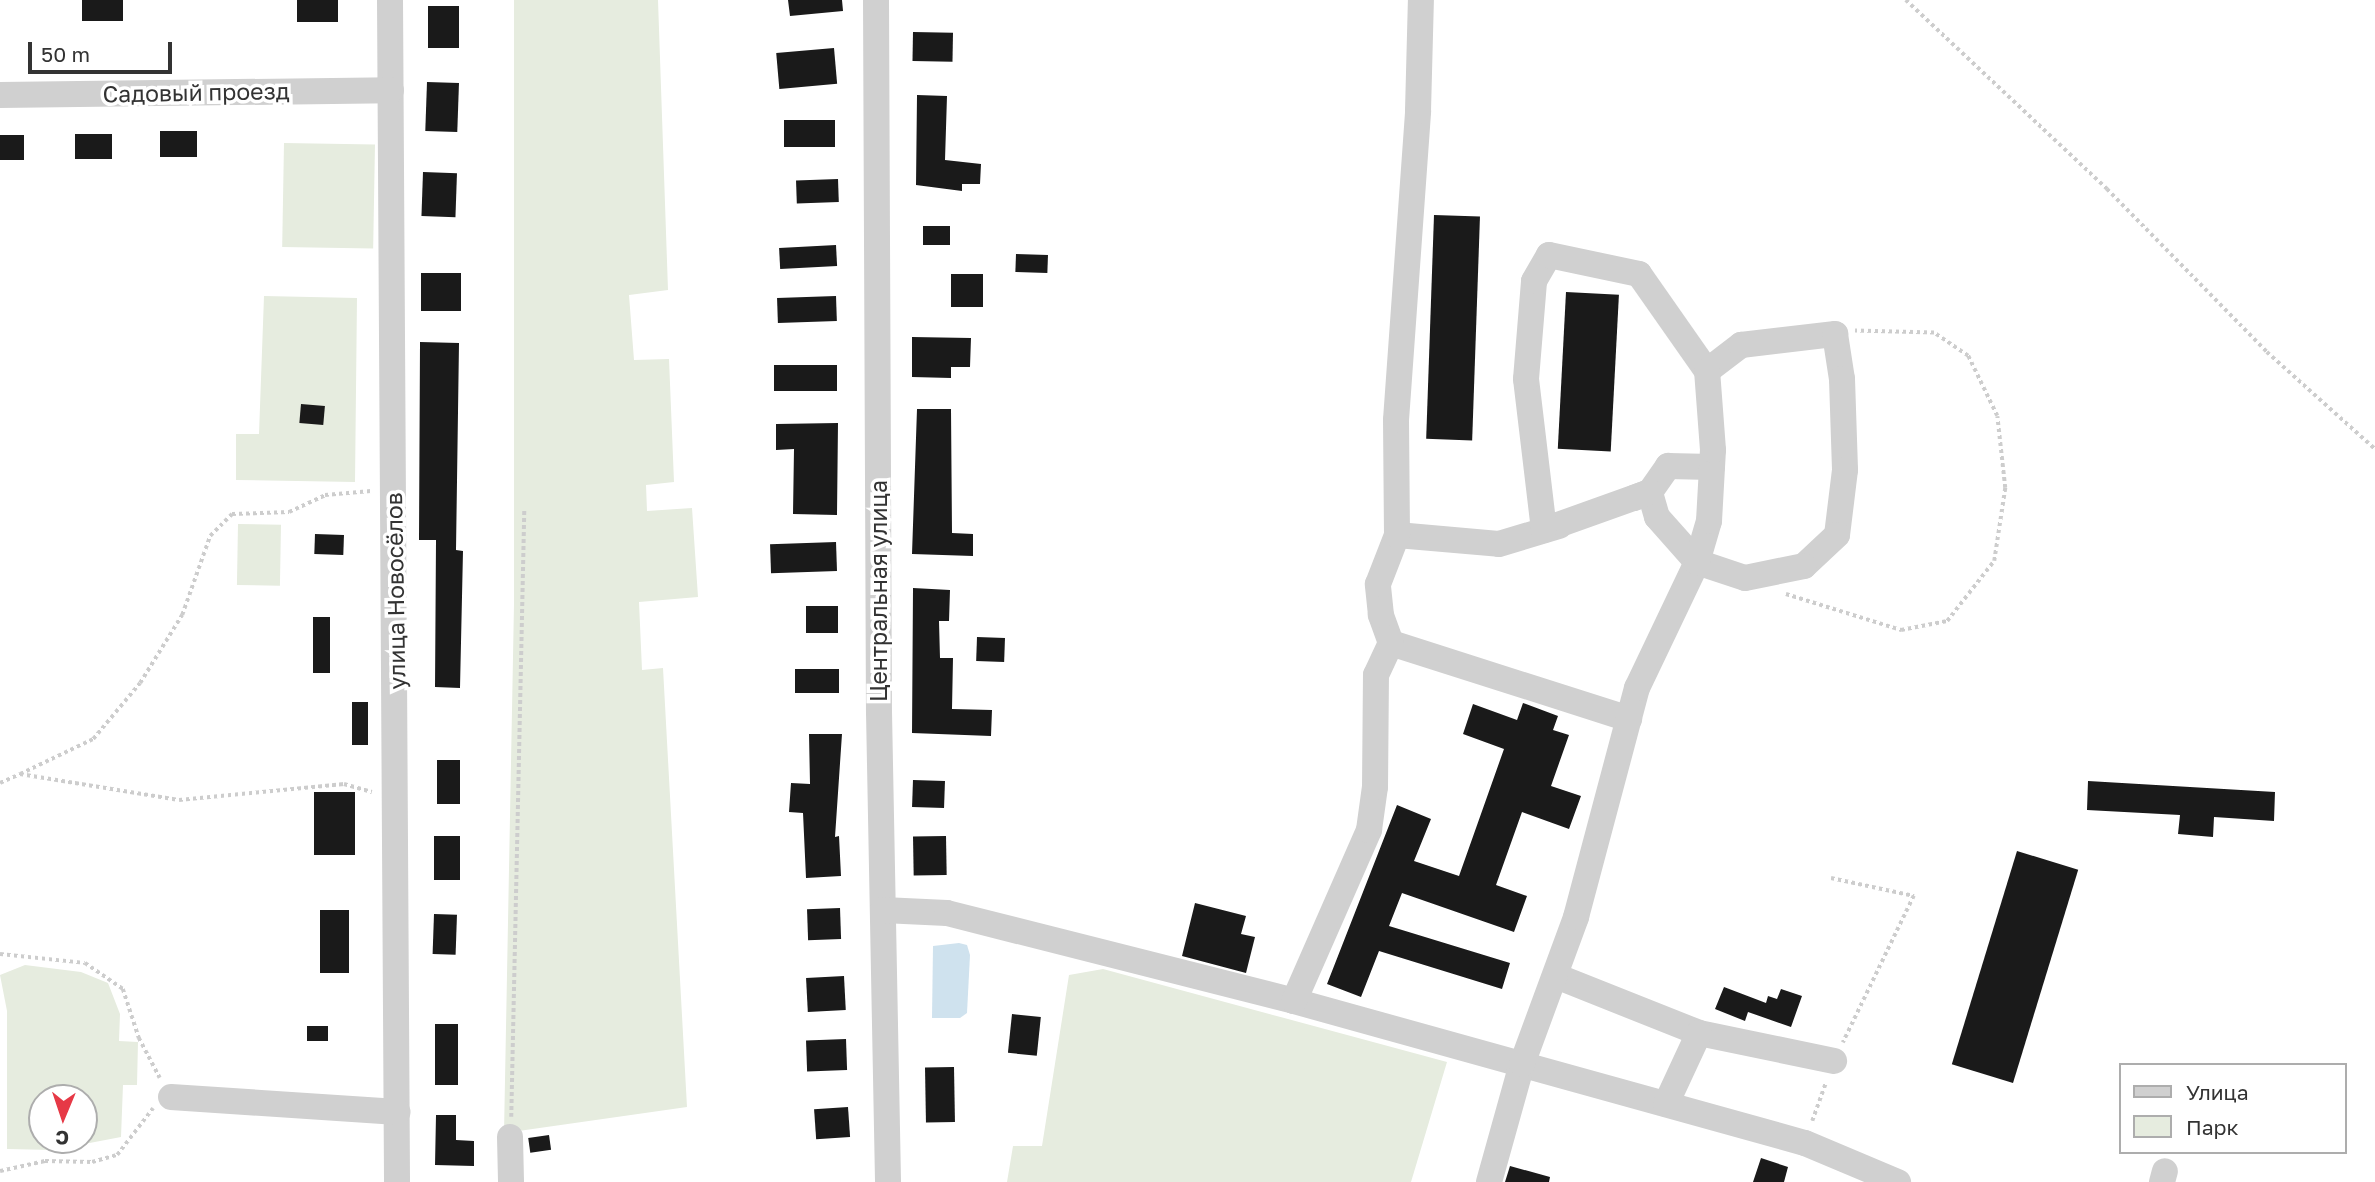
<!DOCTYPE html>
<html>
<head>
<meta charset="utf-8">
<style>
	body { margin:0 }
	#map { position:relative; width:2375px; height:1182px; overflow:hidden; background:#fff; font-family:"Golos Text",sans-serif }
	div>[style] { position:absolute }
	.green>* { inset:0; background:#e6ecdf; transform-origin:0 0 }
	.water>* { inset:0; background:#cfe2ee }
	.building>* { inset:0; background:#1a1a1a; transform-origin:0 0 }
	.path>* { height:3.5px; margin-top:-1.75px; transform-origin:0; background:repeating-linear-gradient(90deg,#cdcdcd 0 3.5px,transparent 0 7px) }
	.minor>* { height:26px; margin:-13px; padding:0 13px; transform-origin:13px; border-radius:13px; background:#d0d0d0 }
	span { translate:-50% -50%; white-space:nowrap; text-align:center; line-height:1.15; -webkit-text-stroke:7px #fff; paint-order:stroke }
	.street-label { font-size:23px; color:#333 }
	.legend { position:absolute; left:2119px; top:1063px; width:228px; height:91px; box-sizing:border-box; background:#fff; border:2px solid #adadad; margin:0; padding:9px 12px; list-style:none; font-size:21px; color:#333 }
	.legend li { display:flex; align-items:center; gap:14px; height:35px }
	.legend b { width:35px; border:2px solid #adadad }
	.north { position:absolute; left:28px; top:1084px; width:70px; height:70px; box-sizing:border-box; background:#fff; border:2px solid #adadad; border-radius:50%; rotate:182deg; font-size:19px; font-weight:700; line-height:28px; text-align:center; color:#333 }
	.north::after { content:''; display:block; margin:auto; width:24px; height:32px; background:#e63946; clip-path:polygon(50% 0,100% 100%,50% 72%,0 100%) }
	.scale { position:absolute; left:28px; top:42px; width:144px; height:32px; box-sizing:border-box; border:4px solid #333; border-top:0; padding-left:9px; font-size:21px; line-height:24px; white-space:nowrap; color:#333; -webkit-text-stroke:5px #fff; paint-order:stroke }
</style>
</head>
<body>
<div id="map">
	<div class="green">
		<i style="clip-path:polygon(514px 0,658px 0,668px 290px,629px 295px,634px 360px,669px 359px,674px 482px,646px 485px,647px 511px,692px 508px,698px 597px,639px 602px,642px 670px,663px 668px,687px 1107px,504px 1133px,514px 604px)"></i>
		<i style="left:284px;top:143px;width:91px;height:104px;rotate:1deg"></i>
		<i style="clip-path:polygon(264px 296px,357px 298px,355px 482px,236px 480px,236px 434px,259px 434px)"></i>
		<i style="left:238px;top:524px;width:43px;height:61px;rotate:1deg"></i>
		<i style="clip-path:polygon(evenodd,25px 965px,81px 972px,108px 983px,120px 1014px,119px 1041px,138px 1042px,137px 1085px,123px 1085px,121px 1137px,53px 1150px,7px 1149px,7px 1011px,0 975px,25px 965px,42px 1098px,84px 1098px,84px 1140px,42px 1140px,42px 1098px)"></i>
		<i style="clip-path:polygon(1103px 969px,1447px 1062px,1411px 1182px,1007px 1182px,1013px 1146px,1042px 1146px,1069px 975px)"></i>
	</div>
	<div class="water">
		<i style="clip-path:polygon(959px 943px,967px 945px,970px 955px,967px 1013px,960px 1018px,932px 1018px,933px 946px)"></i>
	</div>
	<div class="building">
		<i style="left:82px;top:0;width:41px;height:21px"></i>
		<i style="left:297px;top:0;width:41px;height:22px"></i>
		<i style="clip-path:polygon(788px 0,842px 0,843px 11px,790px 16px)"></i>
		<i style="left:428px;top:6px;width:31px;height:42px"></i>
		<i style="left:913px;top:32px;width:40px;height:29px;rotate:1deg"></i>
		<i style="left:834px;top:48px;width:36px;height:58px;rotate:85deg"></i>
		<i style="left:427px;top:82px;width:32px;height:49px;rotate:2deg"></i>
		<i style="clip-path:polygon(917px 95px,947px 96px,945px 160px,981px 164px,980px 184px,962px 184px,962px 191px,916px 185px)"></i>
		<i style="left:784px;top:120px;width:51px;height:27px"></i>
		<i style="left:197px;top:131px;width:26px;height:37px;rotate:90deg"></i>
		<i style="left:75px;top:134px;width:37px;height:25px"></i>
		<i style="left:0;top:135px;width:24px;height:25px"></i>
		<i style="left:423px;top:172px;width:34px;height:44px;rotate:2deg"></i>
		<i style="left:838px;top:179px;width:23px;height:42px;rotate:88deg"></i>
		<i style="left:1434px;top:215px;width:46px;height:224px;rotate:2deg"></i>
		<i style="left:923px;top:226px;width:27px;height:19px"></i>
		<i style="left:836px;top:245px;width:21px;height:57px;rotate:87deg"></i>
		<i style="left:1016px;top:254px;width:32px;height:18px;rotate:2deg"></i>
		<i style="left:421px;top:273px;width:40px;height:38px"></i>
		<i style="left:951px;top:274px;width:32px;height:33px"></i>
		<i style="left:1566px;top:292px;width:53px;height:157px;rotate:3deg"></i>
		<i style="left:836px;top:296px;width:25px;height:59px;rotate:88deg"></i>
		<i style="clip-path:polygon(912px 337px,971px 338px,970px 367px,951px 367px,951px 378px,912px 377px)"></i>
		<i style="clip-path:polygon(420px 342px,459px 343px,456px 550px,463px 551px,460px 688px,435px 687px,436px 540px,419px 540px)"></i>
		<i style="left:837px;top:365px;width:26px;height:63px;rotate:90deg"></i>
		<i style="left:301px;top:404px;width:24px;height:19px;rotate:5deg"></i>
		<i style="clip-path:polygon(917px 409px,951px 409px,952px 533px,973px 534px,973px 556px,912px 554px)"></i>
		<i style="clip-path:polygon(838px 423px,837px 515px,793px 514px,794px 449px,776px 450px,776px 424px)"></i>
		<i style="left:315px;top:534px;width:29px;height:20px;rotate:2deg"></i>
		<i style="left:836px;top:542px;width:29px;height:66px;rotate:88deg"></i>
		<i style="clip-path:polygon(913px 588px,950px 590px,949px 621px,939px 621px,940px 658px,953px 658px,952px 709px,992px 710px,991px 736px,912px 733px)"></i>
		<i style="left:838px;top:606px;width:27px;height:32px;rotate:90deg"></i>
		<i style="left:313px;top:617px;width:17px;height:56px"></i>
		<i style="left:977px;top:637px;width:28px;height:24px;rotate:2deg"></i>
		<i style="left:795px;top:669px;width:44px;height:24px"></i>
		<i style="left:352px;top:702px;width:16px;height:43px"></i>
		<i style="clip-path:polygon(1523px 703px,1558px 716px,1553px 730px,1569px 735px,1551px 786px,1581px 796px,1569px 829px,1522px 812px,1496px 885px,1527px 896px,1514px 932px,1402px 893px,1389px 926px,1510px 963px,1502px 989px,1379px 951px,1361px 997px,1327px 984px,1397px 805px,1431px 819px,1414px 861px,1459px 876px,1504px 749px,1463px 734px,1473px 704px,1517px 720px)"></i>
		<i style="clip-path:polygon(809px 734px,842px 734px,835px 837px,839px 836px,841px 876px,806px 878px,803px 813px,789px 812px,791px 783px,810px 784px)"></i>
		<i style="left:437px;top:760px;width:23px;height:44px"></i>
		<i style="left:913px;top:780px;width:32px;height:27px;rotate:2deg"></i>
		<i style="clip-path:polygon(2088px 781px,2275px 792px,2274px 821px,2214px 817px,2213px 837px,2178px 834px,2180px 815px,2087px 810px)"></i>
		<i style="left:314px;top:792px;width:41px;height:63px"></i>
		<i style="left:434px;top:836px;width:26px;height:44px"></i>
		<i style="left:946px;top:836px;width:39px;height:33px;rotate:89deg"></i>
		<i style="left:2017px;top:851px;width:64px;height:223px;rotate:17deg"></i>
		<i style="clip-path:polygon(1195px 903px,1246px 916px,1241px 934px,1255px 937px,1246px 973px,1182px 956px)"></i>
		<i style="left:840px;top:908px;width:31px;height:33px;rotate:88deg"></i>
		<i style="left:320px;top:910px;width:29px;height:63px"></i>
		<i style="left:434px;top:914px;width:23px;height:40px;rotate:2deg"></i>
		<i style="left:844px;top:976px;width:34px;height:38px;rotate:87deg"></i>
		<i style="clip-path:polygon(1724px 987px,1766px 1003px,1768px 996px,1777px 999px,1781px 989px,1802px 996px,1791px 1027px,1748px 1012px,1745px 1021px,1715px 1009px)"></i>
		<i style="left:1012px;top:1014px;width:29px;height:39px;rotate:6deg"></i>
		<i style="left:435px;top:1024px;width:23px;height:61px"></i>
		<i style="left:328px;top:1026px;width:15px;height:21px;rotate:90deg"></i>
		<i style="left:846px;top:1039px;width:31px;height:40px;rotate:88deg"></i>
		<i style="left:954px;top:1067px;width:55px;height:29px;rotate:89deg"></i>
		<i style="left:848px;top:1107px;width:30px;height:34px;rotate:86deg"></i>
		<i style="clip-path:polygon(436px 1115px,456px 1115px,456px 1140px,474px 1141px,474px 1166px,435px 1165px)"></i>
		<i style="left:549px;top:1135px;width:15px;height:21px;rotate:82deg"></i>
		<i style="clip-path:polygon(1761px 1158px,1788px 1167px,1784px 1182px,1753px 1182px)"></i>
		<i style="clip-path:polygon(1510px 1166px,1550px 1177px,1549px 1182px,1505px 1182px)"></i>
	</div>
	<div class="path">
		<i style="left:1906px;top:0;width:276px;rotate:43.2deg"></i>
		<i style="left:2107px;top:189px;width:228px;rotate:45.5deg"></i>
		<i style="left:2267px;top:352px;width:145px;rotate:41.9deg"></i>
		<i style="left:1786px;top:594px;width:121px;rotate:17.4deg"></i>
		<i style="left:1901px;top:630px;width:47px;rotate:-11.1deg"></i>
		<i style="left:1947px;top:621px;width:76px;rotate:-51.9deg"></i>
		<i style="left:1994px;top:561px;width:74px;rotate:-81.4deg"></i>
		<i style="left:2005px;top:488px;width:72px;rotate:-96.3deg"></i>
		<i style="left:1997px;top:416px;width:67px;rotate:-115.8deg"></i>
		<i style="left:1968px;top:356px;width:41px;rotate:-145.9deg"></i>
		<i style="left:1934px;top:333px;width:79px;rotate:-178.5deg"></i>
		<i style="left:20px;top:774px;width:81px;rotate:-25.6deg"></i>
		<i style="left:93px;top:739px;width:73px;rotate:-50deg"></i>
		<i style="left:140px;top:683px;width:80px;rotate:-58.3deg"></i>
		<i style="left:182px;top:615px;width:84px;rotate:-70.5deg"></i>
		<i style="left:210px;top:536px;width:31px;rotate:-45deg"></i>
		<i style="left:232px;top:514px;width:57px;rotate:-2deg"></i>
		<i style="left:289px;top:512px;width:40px;rotate:-25deg"></i>
		<i style="left:325px;top:495px;width:46px;rotate:-5deg"></i>
		<i style="left:0;top:783px;width:22px;rotate:-24deg"></i>
		<i style="left:20px;top:774px;width:161px;rotate:9.3deg"></i>
		<i style="left:179px;top:800px;width:166px;rotate:-5.5deg"></i>
		<i style="left:344px;top:784px;width:29px;rotate:16deg"></i>
		<i style="left:1831px;top:878px;width:85px;rotate:12.2deg"></i>
		<i style="left:1914px;top:896px;width:163px;rotate:115.8deg"></i>
		<i style="left:0;top:954px;width:85px;rotate:6deg"></i>
		<i style="left:85px;top:963px;width:46px;rotate:34.4deg"></i>
		<i style="left:123px;top:989px;width:52px;rotate:71.9deg"></i>
		<i style="left:139px;top:1038px;width:45px;rotate:62.3deg"></i>
		<i style="left:511px;top:1117px;width:607px;rotate:-88.77deg"></i>
		<i style="left:1812px;top:1121px;width:41px;rotate:-70.3deg"></i>
		<i style="left:0;top:1171px;width:46px;rotate:-12.5deg"></i>
		<i style="left:45px;top:1161px;width:47px;rotate:1.2deg"></i>
		<i style="left:92px;top:1162px;width:26px;rotate:-16deg"></i>
		<i style="left:117px;top:1155px;width:59px;rotate:-52.5deg"></i>
	</div>
	<div class="minor">
		<i style="left:390px;top:0;width:1182px;rotate:89.66deg"></i>
		<i style="left:876px;top:0;width:712px;rotate:89.76deg"></i>
		<i style="left:879px;top:712px;width:470px;rotate:88.9deg"></i>
		<i style="left:0;top:95px;width:391px;rotate:-0.7deg"></i>
		<i style="left:1634px;top:498px;width:17px;rotate:-21deg"></i>
		<i style="left:1650px;top:492px;width:32px;rotate:-55deg"></i>
		<i style="left:1668px;top:466px;width:44px;rotate:1.3deg"></i>
		<i style="left:1397px;top:535px;width:102px;rotate:5deg"></i>
		<i style="left:1499px;top:544px;width:63px;rotate:-16.7deg"></i>
		<i style="left:1391px;top:643px;width:250px;rotate:17.7deg"></i>
		<i style="left:883px;top:910px;width:64px;rotate:2.7deg"></i>
		<i style="left:947px;top:913px;width:358px;rotate:14.2deg"></i>
		<i style="left:1294px;top:1001px;width:530px;rotate:15.53deg"></i>
		<i style="left:1805px;top:1143px;width:101px;rotate:22.8deg"></i>
		<i style="left:1556px;top:976px;width:154px;rotate:21.7deg"></i>
		<i style="left:1699px;top:1033px;width:138px;rotate:11.7deg"></i>
		<i style="left:1294px;top:1001px;width:187px;rotate:-66.3deg"></i>
		<i style="left:1369px;top:830px;width:43px;rotate:-82.1deg"></i>
		<i style="left:1375px;top:787px;width:112px;rotate:-89.5deg"></i>
		<i style="left:1376px;top:675px;width:35px;rotate:-65deg"></i>
		<i style="left:1391px;top:643px;width:30px;rotate:-110deg"></i>
		<i style="left:1381px;top:615px;width:31px;rotate:-96deg"></i>
		<i style="left:1378px;top:584px;width:53px;rotate:-68.8deg"></i>
		<i style="left:1397px;top:535px;width:115px;rotate:-90.5deg"></i>
		<i style="left:1396px;top:420px;width:310px;rotate:-85.9deg"></i>
		<i style="left:1418px;top:111px;width:111px;rotate:-88.5deg"></i>
		<i style="left:171px;top:1097px;width:227px;rotate:3.8deg"></i>
		<i style="left:1666px;top:1104px;width:78px;rotate:-65.1deg"></i>
		<i style="left:510px;top:1137px;width:45px;rotate:88.7deg"></i>
		<i style="left:1489px;top:1182px;width:123px;rotate:-74.4deg"></i>
		<i style="left:1522px;top:1064px;width:157px;rotate:-69.8deg"></i>
		<i style="left:1576px;top:917px;width:237px;rotate:-75.1deg"></i>
		<i style="left:1637px;top:688px;width:140px;rotate:-64.5deg"></i>
		<i style="left:1697px;top:562px;width:60px;rotate:-131.6deg"></i>
		<i style="left:1657px;top:517px;width:26px;rotate:-106deg"></i>
		<i style="left:1650px;top:492px;width:113px;rotate:160.3deg"></i>
		<i style="left:1544px;top:530px;width:152px;rotate:-96.8deg"></i>
		<i style="left:1526px;top:379px;width:98px;rotate:-85.3deg"></i>
		<i style="left:1534px;top:281px;width:30px;rotate:-60deg"></i>
		<i style="left:1549px;top:255px;width:92px;rotate:11.9deg"></i>
		<i style="left:1639px;top:274px;width:118px;rotate:55deg"></i>
		<i style="left:1707px;top:371px;width:43px;rotate:-37.4deg"></i>
		<i style="left:1741px;top:345px;width:95px;rotate:-6.7deg"></i>
		<i style="left:1835px;top:334px;width:46px;rotate:81.2deg"></i>
		<i style="left:1842px;top:379px;width:91px;rotate:88.1deg"></i>
		<i style="left:1845px;top:470px;width:65px;rotate:97deg"></i>
		<i style="left:1837px;top:535px;width:45px;rotate:136.8deg"></i>
		<i style="left:1804px;top:566px;width:60px;rotate:168.5deg"></i>
		<i style="left:1745px;top:578px;width:51px;rotate:-161.6deg"></i>
		<i style="left:1697px;top:562px;width:43px;rotate:-73.7deg"></i>
		<i style="left:1709px;top:521px;width:71px;rotate:-86.8deg"></i>
		<i style="left:1713px;top:450px;width:79px;rotate:-94.3deg"></i>
		<i style="left:2162px;top:1182px;width:11px;rotate:-75deg"></i>
	</div>
	<div class="street-label">
		<span style="left:196px;top:92px;rotate:-1deg">Садовый проезд</span>
		<span style="left:395px;top:591px;rotate:-91deg">улица Новосёлов</span>
		<span style="left:878px;top:591px;rotate:-90deg">Центральная улица</span>
	</div>
	<ul class="legend">
	<li><b style="height:9px;background:#d0d0d0"></b>Улица</li>
	<li><b style="height:19px;background:#e6ecdf"></b>Парк</li>
	</ul>
	<div class="north">С</div>
	<div class="scale">50 m</div>
</div>
</body>
</html>
